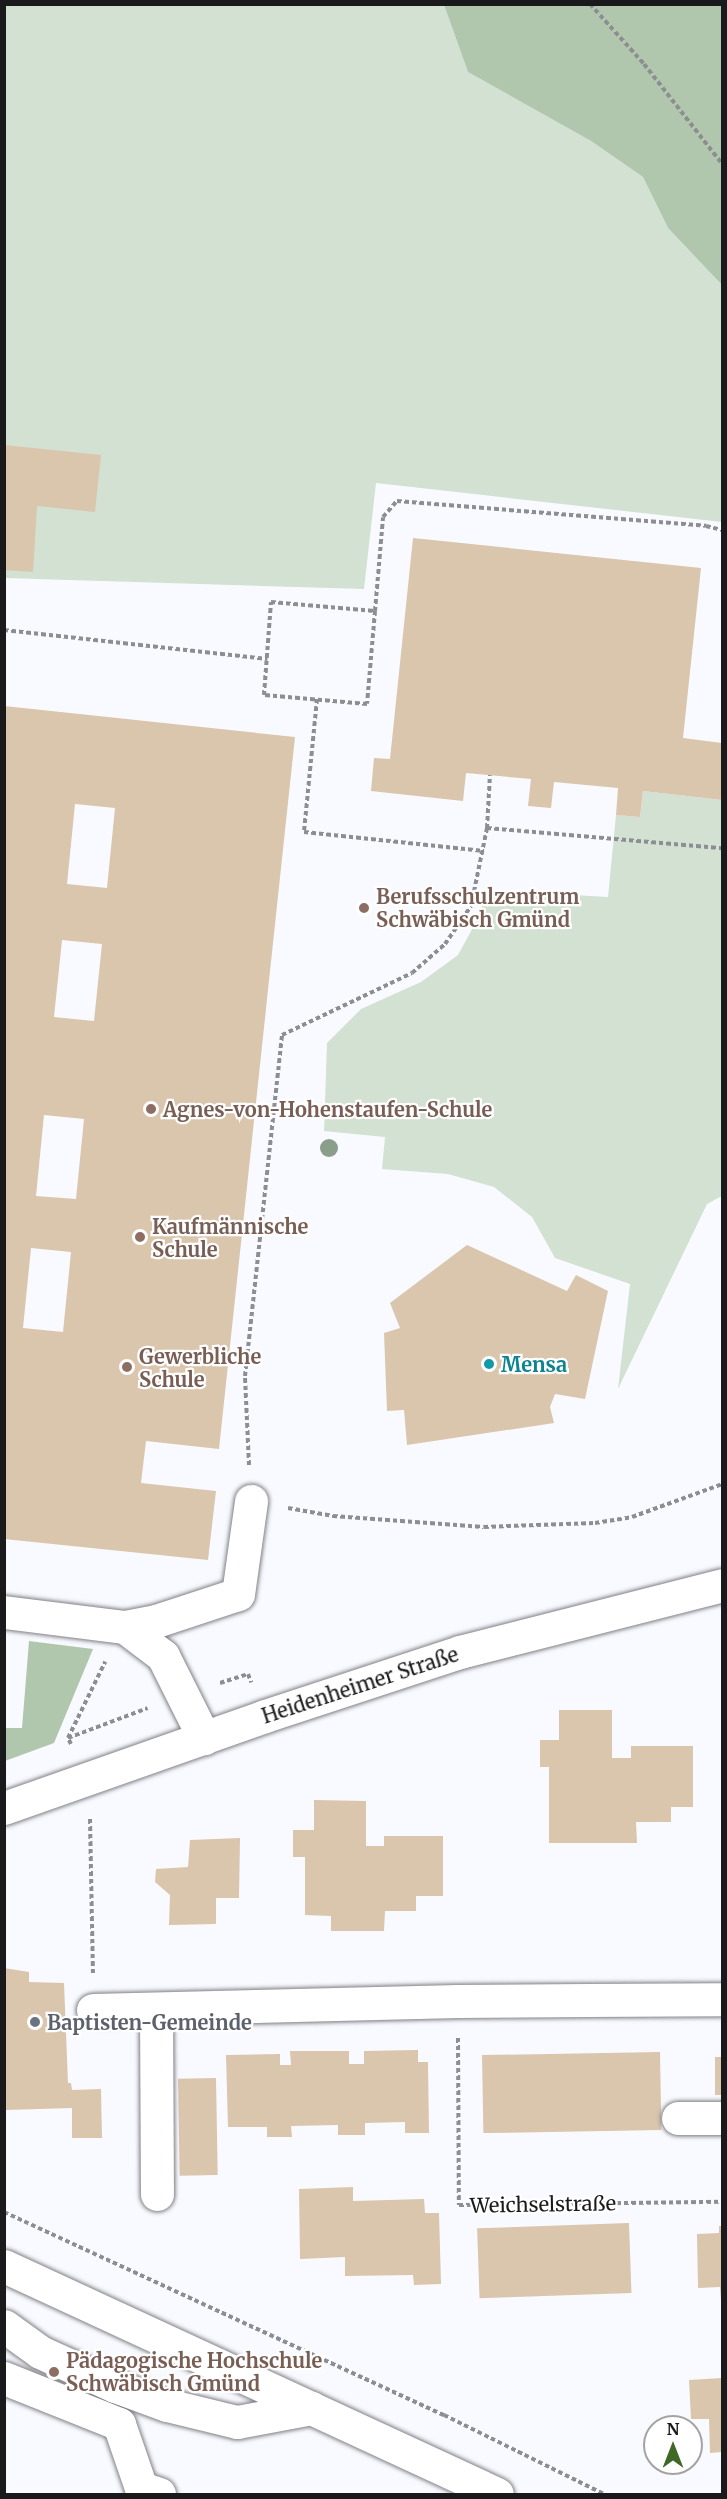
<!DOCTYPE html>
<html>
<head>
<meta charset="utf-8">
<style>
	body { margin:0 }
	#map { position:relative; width:727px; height:2499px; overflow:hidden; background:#f9faff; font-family:Merriweather,serif }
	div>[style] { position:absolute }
	.green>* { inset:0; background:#d3e1d2 }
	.forest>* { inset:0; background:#b0c6ad }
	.building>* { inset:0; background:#dac5ad; transform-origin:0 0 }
	.path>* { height:4px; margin-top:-2px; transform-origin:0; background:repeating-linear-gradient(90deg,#8d8e92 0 4.5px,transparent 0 7.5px) }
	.roads { filter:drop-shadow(0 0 2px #808186) drop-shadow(0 0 2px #808186) }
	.minor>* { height:33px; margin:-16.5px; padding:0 16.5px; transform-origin:16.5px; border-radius:16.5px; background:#fff }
	.trees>* { width:18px; height:18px; margin:-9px; border-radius:50%; background:#8b9e8c }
	.dots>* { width:16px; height:16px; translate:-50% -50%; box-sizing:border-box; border:3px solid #fff; border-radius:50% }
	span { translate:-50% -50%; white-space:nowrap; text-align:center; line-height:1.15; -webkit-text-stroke:4.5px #fff; paint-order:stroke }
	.education-label { font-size:20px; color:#785e54; font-weight:700 }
	.left { translate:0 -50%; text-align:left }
	.culture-label { font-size:20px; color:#0d838f; font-weight:700 }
	.street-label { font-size:20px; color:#1a1a1c }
	.worship-label { font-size:20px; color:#5b616d; font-weight:700 }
	.frame { position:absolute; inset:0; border:6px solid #1a1a1c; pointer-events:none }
	.north { position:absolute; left:643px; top:2415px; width:60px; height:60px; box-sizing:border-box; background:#fff; border:2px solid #a3a3a4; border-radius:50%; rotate:0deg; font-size:16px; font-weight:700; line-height:24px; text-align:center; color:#1a1a1c }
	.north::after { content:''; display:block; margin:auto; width:21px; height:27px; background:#3e6825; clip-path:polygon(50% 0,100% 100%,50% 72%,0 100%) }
</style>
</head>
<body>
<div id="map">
	<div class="green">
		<i style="clip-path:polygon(5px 5px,444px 5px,468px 72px,591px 141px,643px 177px,668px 228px,722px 285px,722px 522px,376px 483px,364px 589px,5px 578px)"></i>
		<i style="clip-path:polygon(643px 791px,722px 800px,722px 1196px,707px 1204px,618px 1389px,630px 1284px,555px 1258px,532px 1217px,494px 1187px,448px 1174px,382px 1169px,385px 1137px,324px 1131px,327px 1043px,361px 1009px,421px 982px,458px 955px,476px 922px,488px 890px,608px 897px,616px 815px,640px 817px)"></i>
	</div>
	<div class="forest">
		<i style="clip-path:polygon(444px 5px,722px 5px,722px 285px,668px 228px,643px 177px,591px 141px,468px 72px)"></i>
		<i style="clip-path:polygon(29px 1641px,93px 1649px,54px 1743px,5px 1761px,5px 1728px,22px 1728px)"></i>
	</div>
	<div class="building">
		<i style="clip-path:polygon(4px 445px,101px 455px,95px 512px,37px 506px,33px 572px,4px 570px)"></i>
		<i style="clip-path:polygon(413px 538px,701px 568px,683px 738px,722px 743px,722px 800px,643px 791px,640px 817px,616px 815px,618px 788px,554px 782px,551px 808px,528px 806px,531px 779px,466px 773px,463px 801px,371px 791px,374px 758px,390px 759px)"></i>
		<i style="clip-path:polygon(evenodd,4px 706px,295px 737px,219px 1449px,146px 1441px,141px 1483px,216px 1491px,208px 1560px,4px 1539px,4px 706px,75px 804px,115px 808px,107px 888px,67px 884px,75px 804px,4px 706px,62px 940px,102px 944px,94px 1021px,54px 1017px,62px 940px,4px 706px,44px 1115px,84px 1119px,76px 1199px,36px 1196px,44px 1115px,4px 706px,31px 1248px,71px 1252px,63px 1332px,23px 1328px,31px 1248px)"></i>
		<i style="clip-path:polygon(467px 1245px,567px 1291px,576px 1275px,608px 1291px,585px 1399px,555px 1394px,550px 1407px,554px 1423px,407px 1445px,404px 1410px,387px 1411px,384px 1333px,400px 1328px,390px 1303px)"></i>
		<i style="clip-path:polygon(559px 1710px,612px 1710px,612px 1758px,631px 1758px,631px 1746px,693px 1746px,693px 1807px,671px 1807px,671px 1822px,636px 1822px,637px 1843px,549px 1843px,549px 1767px,540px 1767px,540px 1740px,559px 1740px)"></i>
		<i style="clip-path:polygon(314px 1800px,366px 1801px,366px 1846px,384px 1846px,384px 1836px,443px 1836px,443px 1896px,416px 1896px,416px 1911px,385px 1911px,384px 1931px,331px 1931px,331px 1916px,305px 1915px,305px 1857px,293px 1857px,293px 1830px,314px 1830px)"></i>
		<i style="clip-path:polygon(240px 1838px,239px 1898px,216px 1898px,216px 1924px,169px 1925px,170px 1895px,155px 1882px,156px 1869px,188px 1867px,190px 1840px)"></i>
		<i style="clip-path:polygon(4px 1968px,29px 1972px,29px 1982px,64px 1983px,68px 2083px,71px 2083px,72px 2090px,101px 2089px,102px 2138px,72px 2138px,72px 2108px,6px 2110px)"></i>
		<i style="clip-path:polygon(418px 2050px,418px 2062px,428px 2062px,429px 2133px,405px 2133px,405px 2122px,365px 2123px,365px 2135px,338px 2135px,338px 2125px,291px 2126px,292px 2137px,267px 2137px,267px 2127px,228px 2127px,226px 2055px,280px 2054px,280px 2065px,291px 2065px,290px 2051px,349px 2051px,349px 2064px,364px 2064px,364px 2051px)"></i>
		<i style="left:660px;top:2052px;width:78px;height:178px;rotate:89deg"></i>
		<i style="left:715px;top:2057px;width:7px;height:38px"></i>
		<i style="left:216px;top:2078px;width:97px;height:38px;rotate:89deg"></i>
		<i style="clip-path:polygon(353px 2187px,353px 2201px,424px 2199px,425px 2213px,439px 2213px,441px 2284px,414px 2285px,413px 2275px,345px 2276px,345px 2257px,300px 2259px,299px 2189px)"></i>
		<i style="left:629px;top:2223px;width:70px;height:152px;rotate:88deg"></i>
		<i style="clip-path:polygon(719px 2226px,722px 2226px,722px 2315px,720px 2287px,698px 2288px,697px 2234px,719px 2233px)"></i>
		<i style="clip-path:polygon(722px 2378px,722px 2452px,710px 2453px,709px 2419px,691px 2419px,689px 2380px)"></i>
	</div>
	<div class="path">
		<i style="left:590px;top:4px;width:81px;rotate:48deg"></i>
		<i style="left:644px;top:64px;width:127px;rotate:52deg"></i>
		<i style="left:271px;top:602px;width:104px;rotate:4.9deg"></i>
		<i style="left:375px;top:611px;width:93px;rotate:94.9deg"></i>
		<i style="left:367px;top:704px;width:103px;rotate:-175deg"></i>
		<i style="left:264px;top:695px;width:93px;rotate:-85.7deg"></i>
		<i style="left:375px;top:611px;width:94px;rotate:-85.1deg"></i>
		<i style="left:383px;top:517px;width:21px;rotate:-49deg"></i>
		<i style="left:397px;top:501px;width:310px;rotate:4.6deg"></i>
		<i style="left:706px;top:526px;width:16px;rotate:14deg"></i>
		<i style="left:4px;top:630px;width:265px;rotate:6.3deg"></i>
		<i style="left:317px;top:699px;width:134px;rotate:95.6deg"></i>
		<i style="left:304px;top:832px;width:181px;rotate:6deg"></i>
		<i style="left:487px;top:828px;width:53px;rotate:-86.8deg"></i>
		<i style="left:249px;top:1465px;width:89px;rotate:-92.6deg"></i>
		<i style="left:245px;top:1376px;width:343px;rotate:-83.8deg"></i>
		<i style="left:282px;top:1035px;width:144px;rotate:-25.5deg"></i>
		<i style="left:412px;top:973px;width:44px;rotate:-41.3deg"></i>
		<i style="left:445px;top:944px;width:46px;rotate:-55.6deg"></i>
		<i style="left:471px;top:906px;width:80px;rotate:-78.4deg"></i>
		<i style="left:487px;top:828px;width:236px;rotate:4.9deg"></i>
		<i style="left:288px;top:1508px;width:46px;rotate:10.1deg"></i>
		<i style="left:333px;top:1516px;width:151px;rotate:4.2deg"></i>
		<i style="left:484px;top:1527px;width:111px;rotate:-2.1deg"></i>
		<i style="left:595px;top:1523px;width:37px;rotate:-9deg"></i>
		<i style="left:632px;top:1517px;width:96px;rotate:-20.1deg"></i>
		<i style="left:220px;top:1683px;width:29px;rotate:-18deg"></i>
		<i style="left:248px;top:1674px;width:9px;rotate:69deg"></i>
		<i style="left:68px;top:1738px;width:85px;rotate:-20.6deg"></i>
		<i style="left:71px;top:1744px;width:7px;rotate:-117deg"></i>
		<i style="left:68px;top:1738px;width:85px;rotate:-64deg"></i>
		<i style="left:90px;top:1819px;width:154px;rotate:88.9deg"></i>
		<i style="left:458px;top:2038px;width:167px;rotate:89.7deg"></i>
		<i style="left:459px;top:2205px;width:263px;rotate:-0.7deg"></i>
		<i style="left:4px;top:2212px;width:485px;rotate:24.8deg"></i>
		<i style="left:444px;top:2415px;width:178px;rotate:26.3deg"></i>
	</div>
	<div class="roads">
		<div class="minor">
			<i style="left:4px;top:1612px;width:122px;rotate:7.1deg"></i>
			<i style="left:125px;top:1627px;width:32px;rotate:-11deg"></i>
			<i style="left:156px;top:1621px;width:86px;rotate:-18.2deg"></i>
			<i style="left:238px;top:1594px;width:94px;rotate:-82deg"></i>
			<i style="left:125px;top:1627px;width:48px;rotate:37.3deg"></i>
			<i style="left:163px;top:1656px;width:92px;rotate:63.4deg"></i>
			<i style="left:4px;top:1808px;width:277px;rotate:-19.4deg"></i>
			<i style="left:265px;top:1716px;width:205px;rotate:-18.2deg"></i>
			<i style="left:460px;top:1652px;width:270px;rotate:-14.3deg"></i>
			<i style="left:156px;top:2009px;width:185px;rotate:89.7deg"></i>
			<i style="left:93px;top:2010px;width:365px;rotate:-1.4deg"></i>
			<i style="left:458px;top:2001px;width:264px;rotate:-0.4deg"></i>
			<i style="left:678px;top:2118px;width:44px"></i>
			<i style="left:4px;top:2266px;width:543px;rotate:24.82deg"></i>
			<i style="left:4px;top:2326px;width:44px;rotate:35.8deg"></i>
			<i style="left:40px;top:2352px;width:82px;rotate:24.4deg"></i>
			<i style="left:115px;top:2386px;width:55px;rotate:20.1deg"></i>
			<i style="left:167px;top:2405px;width:72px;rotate:13.7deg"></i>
			<i style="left:237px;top:2422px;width:76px;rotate:-10.6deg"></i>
			<i style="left:4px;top:2378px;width:124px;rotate:21.8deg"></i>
			<i style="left:119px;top:2424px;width:68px;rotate:71deg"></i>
			<i style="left:141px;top:2488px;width:19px;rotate:18deg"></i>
		</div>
	</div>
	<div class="trees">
		<i style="left:329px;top:1148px"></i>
	</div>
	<div class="dots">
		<i style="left:364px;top:908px;background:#8d6e63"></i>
		<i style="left:151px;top:1109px;background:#8d6e63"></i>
		<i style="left:140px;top:1237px;background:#8d6e63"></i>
		<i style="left:489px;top:1364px;background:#0f9aa8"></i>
		<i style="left:127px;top:1367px;background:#8d6e63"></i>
		<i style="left:35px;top:2022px;background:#6b7280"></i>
		<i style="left:54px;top:2372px;background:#8d6e63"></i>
	</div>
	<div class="education-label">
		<span class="left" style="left:376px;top:908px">Berufsschulzentrum<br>Schwäbisch Gmünd</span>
		<span class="left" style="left:163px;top:1109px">Agnes-von-Hohenstaufen-Schule</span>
		<span class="left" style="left:152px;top:1238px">Kaufmännische<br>Schule</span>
		<span class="left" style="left:139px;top:1368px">Gewerbliche<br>Schule</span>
		<span class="left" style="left:66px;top:2372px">Pädagogische Hochschule<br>Schwäbisch Gmünd</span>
	</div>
	<div class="culture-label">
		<span class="left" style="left:501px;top:1364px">Mensa</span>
	</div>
	<div class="street-label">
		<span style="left:360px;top:1685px;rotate:-18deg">Heidenheimer Straße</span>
		<span style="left:543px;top:2204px;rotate:-1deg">Weichselstraße</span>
	</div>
	<div class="worship-label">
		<span class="left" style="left:47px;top:2022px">Baptisten-Gemeinde</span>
	</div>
	<div class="frame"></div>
	<div class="north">N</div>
</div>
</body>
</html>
